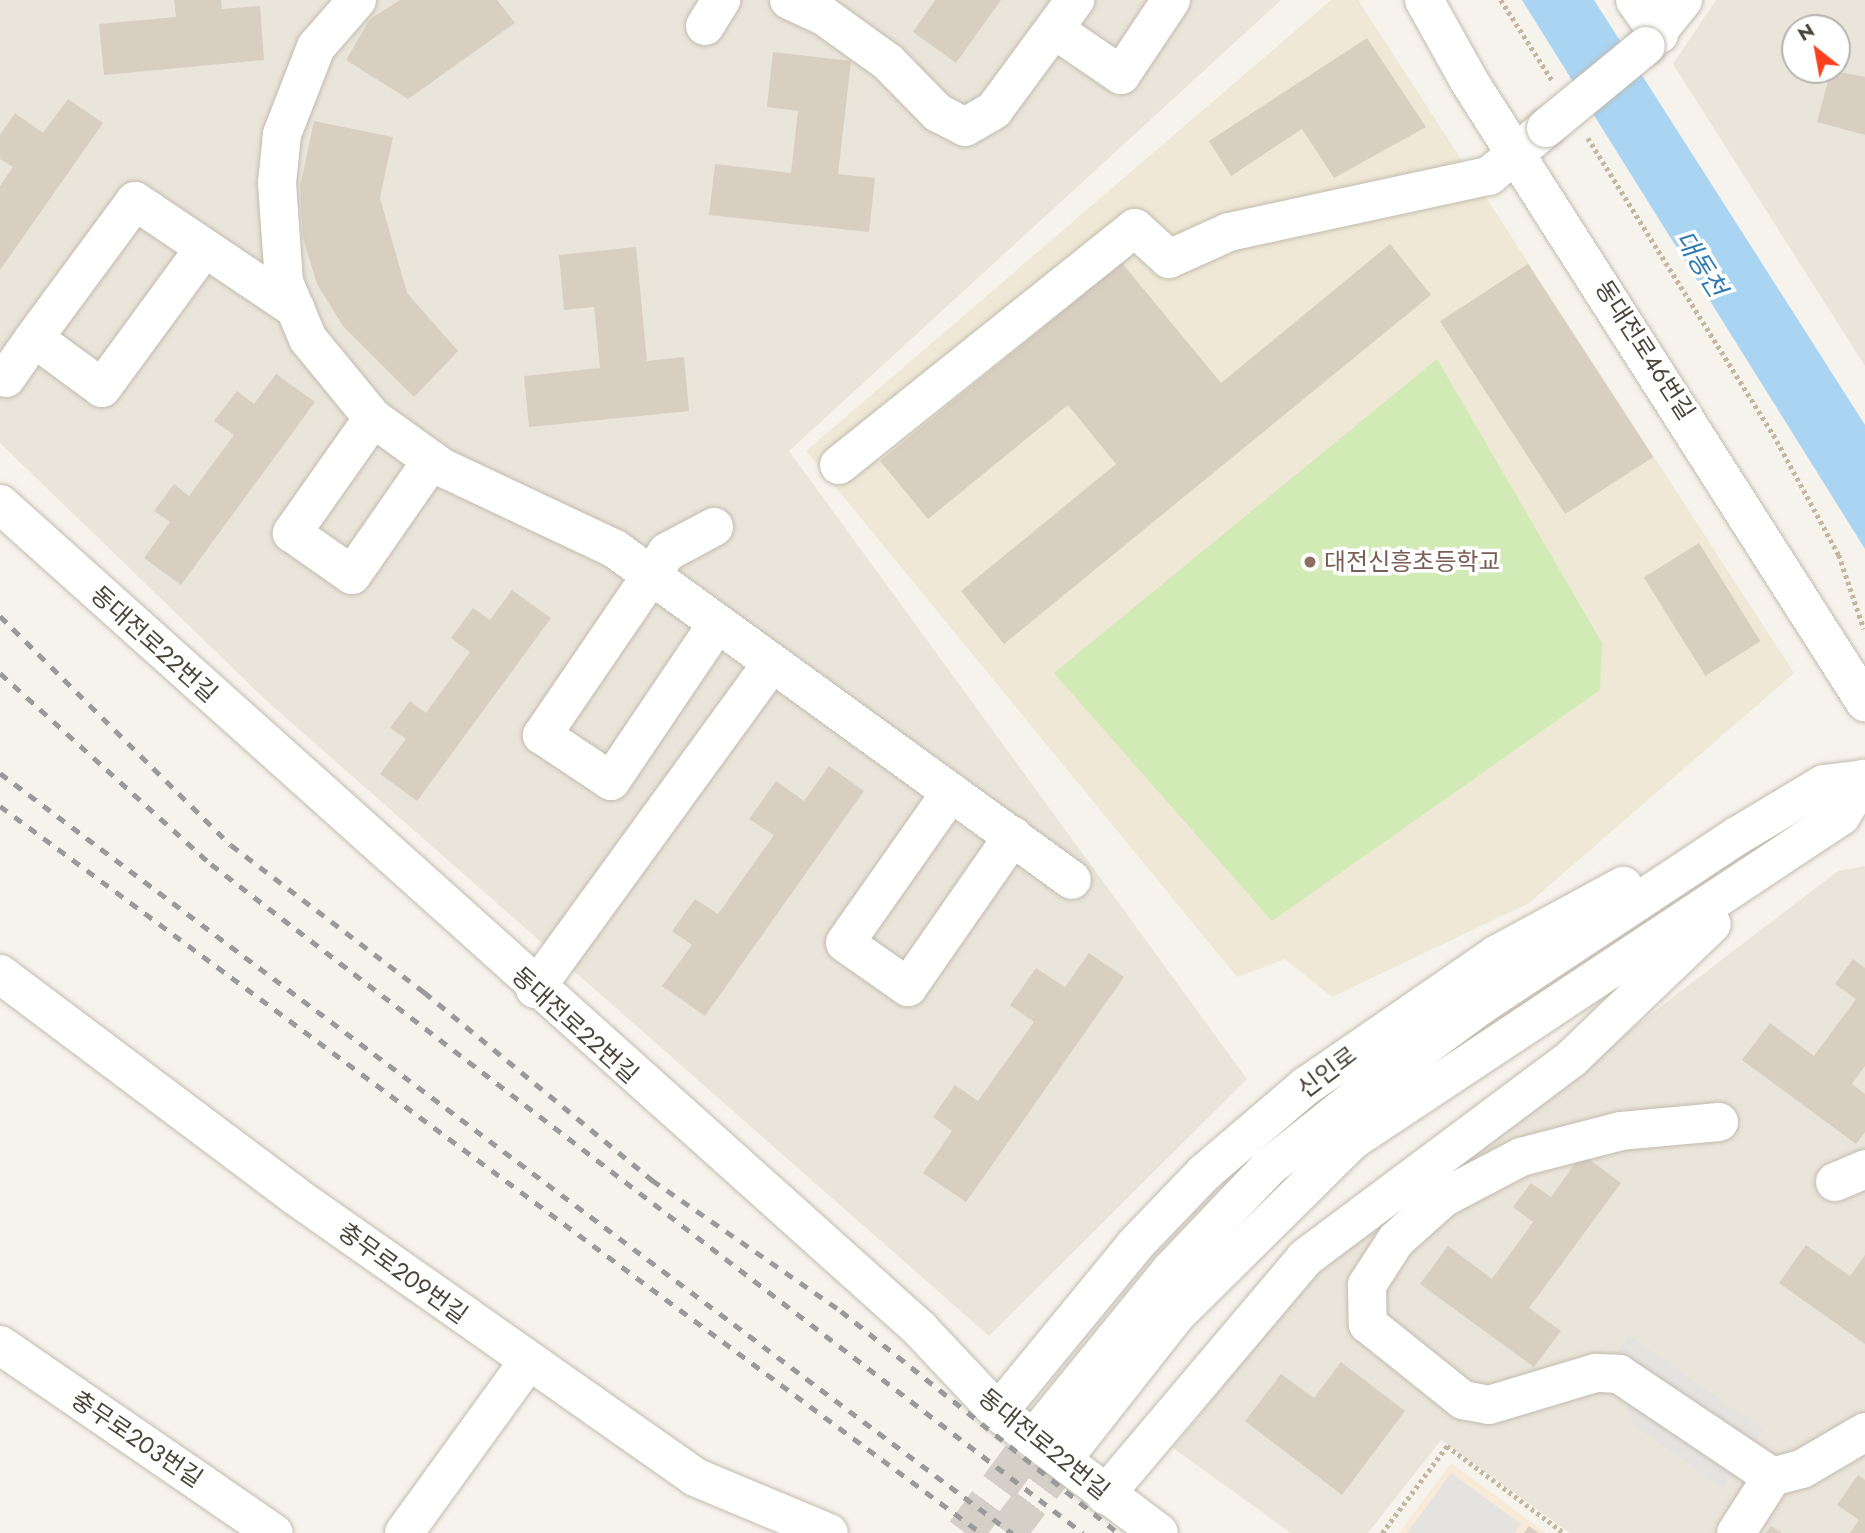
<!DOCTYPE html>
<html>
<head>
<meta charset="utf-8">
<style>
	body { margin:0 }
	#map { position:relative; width:1865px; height:1533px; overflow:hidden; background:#f6f3ec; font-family:Jost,"Noto Sans KR",sans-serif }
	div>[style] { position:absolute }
	.residential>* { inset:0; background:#eae5da }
	.commercial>* { inset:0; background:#f7ead8 }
	.education>* { inset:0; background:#efe8d6 }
	.green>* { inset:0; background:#d2eab5 }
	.parking>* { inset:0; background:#e5e3e0 }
	.water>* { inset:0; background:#a9d4f2 }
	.building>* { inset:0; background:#d8cfc1; transform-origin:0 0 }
	.minor-tunnel>* { height:38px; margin-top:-19px; transform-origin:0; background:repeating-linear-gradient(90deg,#d4d0c8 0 38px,transparent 0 57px) }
	.path>* { height:4.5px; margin-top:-2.25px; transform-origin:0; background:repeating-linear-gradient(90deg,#c4b79f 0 3.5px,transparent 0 7px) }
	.roads { filter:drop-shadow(0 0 2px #c2bbae) drop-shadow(0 0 2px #c2bbae) }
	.minor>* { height:38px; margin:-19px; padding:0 19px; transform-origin:19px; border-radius:19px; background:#fff }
	.rail>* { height:5px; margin-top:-2.5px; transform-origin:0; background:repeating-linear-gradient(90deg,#9a9a9a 0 9px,transparent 0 18px) }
	.bridges { filter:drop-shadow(0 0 2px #c2bbae) drop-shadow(0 0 2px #c2bbae) }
	.minor-bridge>* { height:38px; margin:-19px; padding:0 19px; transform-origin:19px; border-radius:19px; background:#fff }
	.dots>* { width:19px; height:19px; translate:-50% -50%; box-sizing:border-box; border:4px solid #fff; border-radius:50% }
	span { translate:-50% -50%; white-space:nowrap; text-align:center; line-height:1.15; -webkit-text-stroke:7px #fff; paint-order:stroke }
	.street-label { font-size:24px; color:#4b4439 }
	.education-label { font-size:24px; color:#785e54 }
	.left { translate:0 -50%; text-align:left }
	.water-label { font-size:26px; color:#2e7ab2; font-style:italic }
	.north { position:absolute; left:1781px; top:14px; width:70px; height:70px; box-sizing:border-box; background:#fff; border:2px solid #b7b4b0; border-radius:50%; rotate:329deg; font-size:19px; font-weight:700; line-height:28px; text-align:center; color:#4b4439 }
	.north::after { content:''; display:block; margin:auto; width:24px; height:32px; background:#fc3f1d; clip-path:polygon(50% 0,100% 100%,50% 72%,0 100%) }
</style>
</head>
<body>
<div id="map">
	<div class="residential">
		<i style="clip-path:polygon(0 0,1281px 0,789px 451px,1247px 1079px,989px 1336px,268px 702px,0 443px)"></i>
		<i style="clip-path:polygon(evenodd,1716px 0,1865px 0,1865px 366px,1673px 64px,1716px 0,1795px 28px,1837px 28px,1837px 70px,1795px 70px,1795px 28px)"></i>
		<i style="clip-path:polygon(1865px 866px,1865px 1533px,1570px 1533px,1441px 1440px,1368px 1533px,1291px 1533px,1173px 1448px,1299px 1292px,1367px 1231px,1838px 871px)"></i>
	</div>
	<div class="commercial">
		<i style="clip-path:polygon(1451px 1463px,1546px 1533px,1399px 1533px)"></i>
	</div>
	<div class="education">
		<i style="clip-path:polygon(1331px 0,1358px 0,1794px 673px,1529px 903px,1332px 997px,1285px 959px,1237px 977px,806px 451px)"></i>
	</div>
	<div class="green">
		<i style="clip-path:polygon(1437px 359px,1602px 643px,1600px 690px,1272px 921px,1054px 673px)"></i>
	</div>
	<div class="parking">
		<i style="clip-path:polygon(1629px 1335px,1764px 1430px,1723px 1488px,1633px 1425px,1612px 1360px)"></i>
		<i style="clip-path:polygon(1451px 1473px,1521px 1524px,1515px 1533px,1407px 1533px)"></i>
	</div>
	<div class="water">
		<i style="clip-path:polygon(1522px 0,1594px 0,1865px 425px,1865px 549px)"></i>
	</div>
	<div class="building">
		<i style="clip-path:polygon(174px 0,221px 0,222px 9px,260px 6px,264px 60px,104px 75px,99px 24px,176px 17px)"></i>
		<i style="clip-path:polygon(400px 0,497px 0,515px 23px,408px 99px,346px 60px,370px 19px)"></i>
		<i style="clip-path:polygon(935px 0,1001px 0,956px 63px,913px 32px)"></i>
		<i style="clip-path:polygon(1367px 38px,1426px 127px,1334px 178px,1302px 129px,1231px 176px,1209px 141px)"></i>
		<i style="clip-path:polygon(773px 52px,851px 61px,838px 174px,875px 178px,869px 232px,709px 215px,715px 164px,791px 173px,798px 111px,767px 107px)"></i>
		<i style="clip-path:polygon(1831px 70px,1865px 77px,1865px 135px,1817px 122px)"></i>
		<i style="clip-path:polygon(68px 99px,103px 123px,0 270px,0 186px,13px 167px,0 159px,0 135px,15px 113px,43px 133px)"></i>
		<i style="clip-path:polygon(314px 121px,393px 137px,380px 198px,407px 293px,458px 351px,414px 397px,343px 326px,317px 284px,303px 238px,300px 187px)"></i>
		<i style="clip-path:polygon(1390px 244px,1431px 295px,1004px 644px,961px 591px,1116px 464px,1068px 405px,928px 519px,880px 461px,1122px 263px,1221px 383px)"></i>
		<i style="clip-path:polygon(636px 247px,647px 361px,684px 357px,689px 411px,529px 427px,524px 376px,600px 368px,594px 307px,564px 310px,559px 255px)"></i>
		<i style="left:1528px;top:264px;width:230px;height:105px;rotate:57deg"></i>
		<i style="clip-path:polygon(276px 374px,315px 402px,181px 585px,144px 558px,170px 522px,154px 511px,174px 484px,189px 496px,234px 435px,214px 421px,237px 391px,254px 404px)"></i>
		<i style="left:1699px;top:543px;width:116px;height:65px;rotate:58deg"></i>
		<i style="clip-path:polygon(512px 590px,551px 618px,417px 801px,380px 774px,406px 739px,390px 728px,410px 701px,426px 713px,470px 652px,451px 638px,473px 608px,490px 620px)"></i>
		<i style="clip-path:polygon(829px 766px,864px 791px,705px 1016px,662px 986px,692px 945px,672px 931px,695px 899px,718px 914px,774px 835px,749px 819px,776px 781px,804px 801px)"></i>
		<i style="clip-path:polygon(1089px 953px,1124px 977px,966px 1202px,923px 1173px,952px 1131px,933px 1117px,955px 1085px,978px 1101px,1034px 1022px,1010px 1005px,1036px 968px,1065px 987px)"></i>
		<i style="clip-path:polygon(1853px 959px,1865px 968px,1865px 1066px,1852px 1084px,1865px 1094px,1865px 1132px,1856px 1144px,1742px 1060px,1770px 1023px,1814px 1056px,1856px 999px,1835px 984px)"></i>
		<i style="clip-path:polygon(1582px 1154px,1621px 1183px,1529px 1308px,1561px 1331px,1534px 1367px,1420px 1284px,1448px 1246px,1492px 1279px,1533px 1222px,1513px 1207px,1531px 1183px,1551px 1197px)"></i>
		<i style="clip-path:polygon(1806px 1245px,1850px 1276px,1865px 1255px,1865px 1344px,1779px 1283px)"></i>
		<i style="clip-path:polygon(1341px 1362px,1405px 1411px,1342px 1495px,1245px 1421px,1281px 1374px,1314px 1398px)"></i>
		<i style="clip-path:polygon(1858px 1475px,1865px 1480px,1865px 1533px,1850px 1533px,1859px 1520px,1837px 1505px)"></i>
		<i style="clip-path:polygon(1529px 1526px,1539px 1533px,1524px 1533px)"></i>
		<i style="clip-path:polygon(1771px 1526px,1782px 1533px,1766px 1533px)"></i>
	</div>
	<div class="minor-tunnel">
		<i style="left:965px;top:1533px;width:130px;rotate:-53.7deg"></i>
		<i style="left:1007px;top:1533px;width:109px;rotate:-52.8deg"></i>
	</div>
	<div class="path">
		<i style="left:1501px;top:0;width:95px;rotate:57.5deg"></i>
		<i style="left:1588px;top:138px;width:357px;rotate:58deg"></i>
		<i style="left:1777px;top:441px;width:130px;rotate:61.5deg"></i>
		<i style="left:1839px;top:555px;width:78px;rotate:71.3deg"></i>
		<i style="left:1382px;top:1533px;width:109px;rotate:-53.2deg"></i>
		<i style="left:1447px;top:1446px;width:146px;rotate:36.6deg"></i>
	</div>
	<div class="roads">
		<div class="minor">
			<i style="left:357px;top:0;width:62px;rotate:131.1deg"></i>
			<i style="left:316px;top:47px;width:93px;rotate:111.3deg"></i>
			<i style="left:282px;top:134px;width:49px;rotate:95.8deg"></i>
			<i style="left:277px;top:183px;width:99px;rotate:86deg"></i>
			<i style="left:284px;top:282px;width:62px;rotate:67.2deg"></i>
			<i style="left:308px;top:339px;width:102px;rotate:50.6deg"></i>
			<i style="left:373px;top:418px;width:84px;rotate:35.8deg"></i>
			<i style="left:441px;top:467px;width:192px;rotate:25.2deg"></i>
			<i style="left:615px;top:549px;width:564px;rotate:35.92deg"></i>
			<i style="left:789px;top:0;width:38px;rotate:25deg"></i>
			<i style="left:824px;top:16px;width:79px;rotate:35.7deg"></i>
			<i style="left:888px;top:62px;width:71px;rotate:45.6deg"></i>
			<i style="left:938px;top:113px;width:30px;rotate:27deg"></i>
			<i style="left:965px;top:127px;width:34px;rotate:-30deg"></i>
			<i style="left:994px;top:110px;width:137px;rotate:-53.6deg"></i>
			<i style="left:1424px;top:0;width:93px;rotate:60.9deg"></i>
			<i style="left:1469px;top:81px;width:737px;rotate:57.48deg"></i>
			<i style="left:1635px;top:0;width:42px;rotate:54.8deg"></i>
			<i style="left:705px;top:26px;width:31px;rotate:-58deg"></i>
			<i style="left:1055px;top:30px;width:80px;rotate:34.3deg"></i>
			<i style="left:1121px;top:75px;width:90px;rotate:-56.3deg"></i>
			<i style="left:1646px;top:46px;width:59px;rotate:-51.2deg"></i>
			<i style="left:203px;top:250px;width:171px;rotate:126.2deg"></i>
			<i style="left:102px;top:388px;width:84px;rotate:-143.7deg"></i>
			<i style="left:34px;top:338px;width:170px;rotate:-53.6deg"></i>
			<i style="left:135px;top:201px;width:194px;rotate:33.9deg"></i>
			<i style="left:6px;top:378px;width:49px;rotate:-55deg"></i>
			<i style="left:373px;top:418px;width:141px;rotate:125.2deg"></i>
			<i style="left:292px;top:533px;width:73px;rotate:35deg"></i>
			<i style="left:352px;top:575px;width:140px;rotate:-55.2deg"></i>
			<i style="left:839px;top:465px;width:379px;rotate:-38.7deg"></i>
			<i style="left:1135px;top:228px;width:46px;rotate:42.4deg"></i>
			<i style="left:1169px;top:259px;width:66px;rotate:-24.2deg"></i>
			<i style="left:1229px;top:232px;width:266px;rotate:-12.2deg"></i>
			<i style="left:1489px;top:176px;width:75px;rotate:-40.1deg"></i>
			<i style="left:0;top:504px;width:1236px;rotate:41.88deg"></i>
			<i style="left:920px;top:1329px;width:114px;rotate:46.8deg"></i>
			<i style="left:998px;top:1412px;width:201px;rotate:36.9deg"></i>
			<i style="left:714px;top:527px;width:53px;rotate:152deg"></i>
			<i style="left:667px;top:552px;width:222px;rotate:124.3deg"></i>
			<i style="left:542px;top:735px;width:83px;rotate:33.7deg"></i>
			<i style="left:611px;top:781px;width:189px;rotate:-56deg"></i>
			<i style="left:951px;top:792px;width:184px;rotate:125.1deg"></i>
			<i style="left:845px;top:943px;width:77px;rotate:34.9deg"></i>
			<i style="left:908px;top:987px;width:184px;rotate:-55.2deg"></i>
			<i style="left:0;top:974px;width:368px;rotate:36.9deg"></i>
			<i style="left:294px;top:1195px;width:490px;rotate:35.1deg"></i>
			<i style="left:695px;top:1477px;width:145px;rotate:22.7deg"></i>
			<i style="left:535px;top:989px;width:403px;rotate:-54deg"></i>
			<i style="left:1719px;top:1122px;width:98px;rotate:174.8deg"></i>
			<i style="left:1621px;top:1131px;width:103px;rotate:165.4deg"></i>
			<i style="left:1521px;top:1157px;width:88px;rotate:152.3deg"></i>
			<i style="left:1443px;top:1198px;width:63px;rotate:138.2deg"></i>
			<i style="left:1396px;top:1240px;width:54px;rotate:122.8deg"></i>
			<i style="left:1367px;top:1285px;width:39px;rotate:89deg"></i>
			<i style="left:1368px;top:1324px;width:122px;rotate:38.7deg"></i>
			<i style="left:1463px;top:1400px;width:26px;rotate:11deg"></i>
			<i style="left:1489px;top:1405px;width:112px;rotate:-16.7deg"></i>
			<i style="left:1596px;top:1373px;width:23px;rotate:2deg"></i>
			<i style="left:1619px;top:1374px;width:184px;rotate:33.9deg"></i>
			<i style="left:1772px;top:1477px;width:31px;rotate:-15deg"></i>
			<i style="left:1802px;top:1469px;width:73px;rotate:-30.4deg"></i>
			<i style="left:1835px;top:1182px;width:33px;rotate:-23deg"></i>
			<i style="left:0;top:1345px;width:332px;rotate:34.5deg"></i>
			<i style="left:998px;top:1412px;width:216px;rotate:-50.6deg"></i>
			<i style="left:1135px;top:1245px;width:100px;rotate:-46.2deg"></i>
			<i style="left:1204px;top:1173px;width:134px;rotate:-40.5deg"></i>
			<i style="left:1306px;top:1086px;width:231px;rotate:-34.6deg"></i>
			<i style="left:1496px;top:955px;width:145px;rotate:-28.5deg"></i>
			<i style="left:1042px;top:1428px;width:204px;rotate:-50.8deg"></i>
			<i style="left:1171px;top:1270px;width:142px;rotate:-46.4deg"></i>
			<i style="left:1269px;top:1167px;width:114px;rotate:-38.6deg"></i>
			<i style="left:1358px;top:1096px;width:152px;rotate:-36.4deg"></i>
			<i style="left:1480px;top:1006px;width:308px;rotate:-33.5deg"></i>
			<i style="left:1737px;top:836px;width:101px;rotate:-30.9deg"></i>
			<i style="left:1824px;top:784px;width:41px;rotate:-7deg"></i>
			<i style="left:1073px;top:1446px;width:167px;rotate:-51.8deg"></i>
			<i style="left:1176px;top:1315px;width:249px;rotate:-44.7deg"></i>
			<i style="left:1353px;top:1140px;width:586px;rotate:-33.58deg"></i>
			<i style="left:1841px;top:816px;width:44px;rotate:-58.1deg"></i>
			<i style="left:1105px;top:1495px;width:310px;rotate:-49.8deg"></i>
			<i style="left:1305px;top:1258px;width:332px;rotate:-36.8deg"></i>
			<i style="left:1571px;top:1059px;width:195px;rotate:-43.8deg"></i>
			<i style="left:404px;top:1533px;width:211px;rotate:-54.1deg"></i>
			<i style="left:1736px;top:1533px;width:67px;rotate:-57.3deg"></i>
		</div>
	</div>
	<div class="rail">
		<i style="left:0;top:616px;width:325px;rotate:44.8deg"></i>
		<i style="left:231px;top:845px;width:243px;rotate:37.3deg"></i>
		<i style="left:424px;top:992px;width:296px;rotate:39.5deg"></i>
		<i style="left:652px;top:1180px;width:230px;rotate:34.7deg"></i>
		<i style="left:841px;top:1311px;width:355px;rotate:38.7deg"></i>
		<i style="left:0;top:673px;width:285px;rotate:42.2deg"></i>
		<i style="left:211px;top:864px;width:1099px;rotate:37.5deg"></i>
		<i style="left:0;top:773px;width:1266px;rotate:36.91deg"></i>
		<i style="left:0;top:806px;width:1221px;rotate:36.54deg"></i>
	</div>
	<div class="bridges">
		<div class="minor-bridge">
			<i style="left:1546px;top:128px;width:129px;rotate:-39.4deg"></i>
		</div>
	</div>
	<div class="dots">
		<i style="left:1310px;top:562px;background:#8d6e63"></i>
	</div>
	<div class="street-label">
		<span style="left:1645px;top:350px;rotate:57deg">동대전로46번길</span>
		<span style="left:154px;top:644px;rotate:42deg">동대전로22번길</span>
		<span style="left:575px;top:1025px;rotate:42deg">동대전로22번길</span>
		<span style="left:1327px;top:1072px;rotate:-37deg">신인로</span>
		<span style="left:403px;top:1273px;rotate:36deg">충무로209번길</span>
		<span style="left:137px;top:1439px;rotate:34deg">충무로203번길</span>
		<span style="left:1044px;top:1444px;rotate:39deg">동대전로22번길</span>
	</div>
	<div class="education-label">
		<span class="left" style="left:1324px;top:562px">대전신흥초등학교</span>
	</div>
	<div class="water-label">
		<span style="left:1700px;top:264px;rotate:58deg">대동천</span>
	</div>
	<div class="north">N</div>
</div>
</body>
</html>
